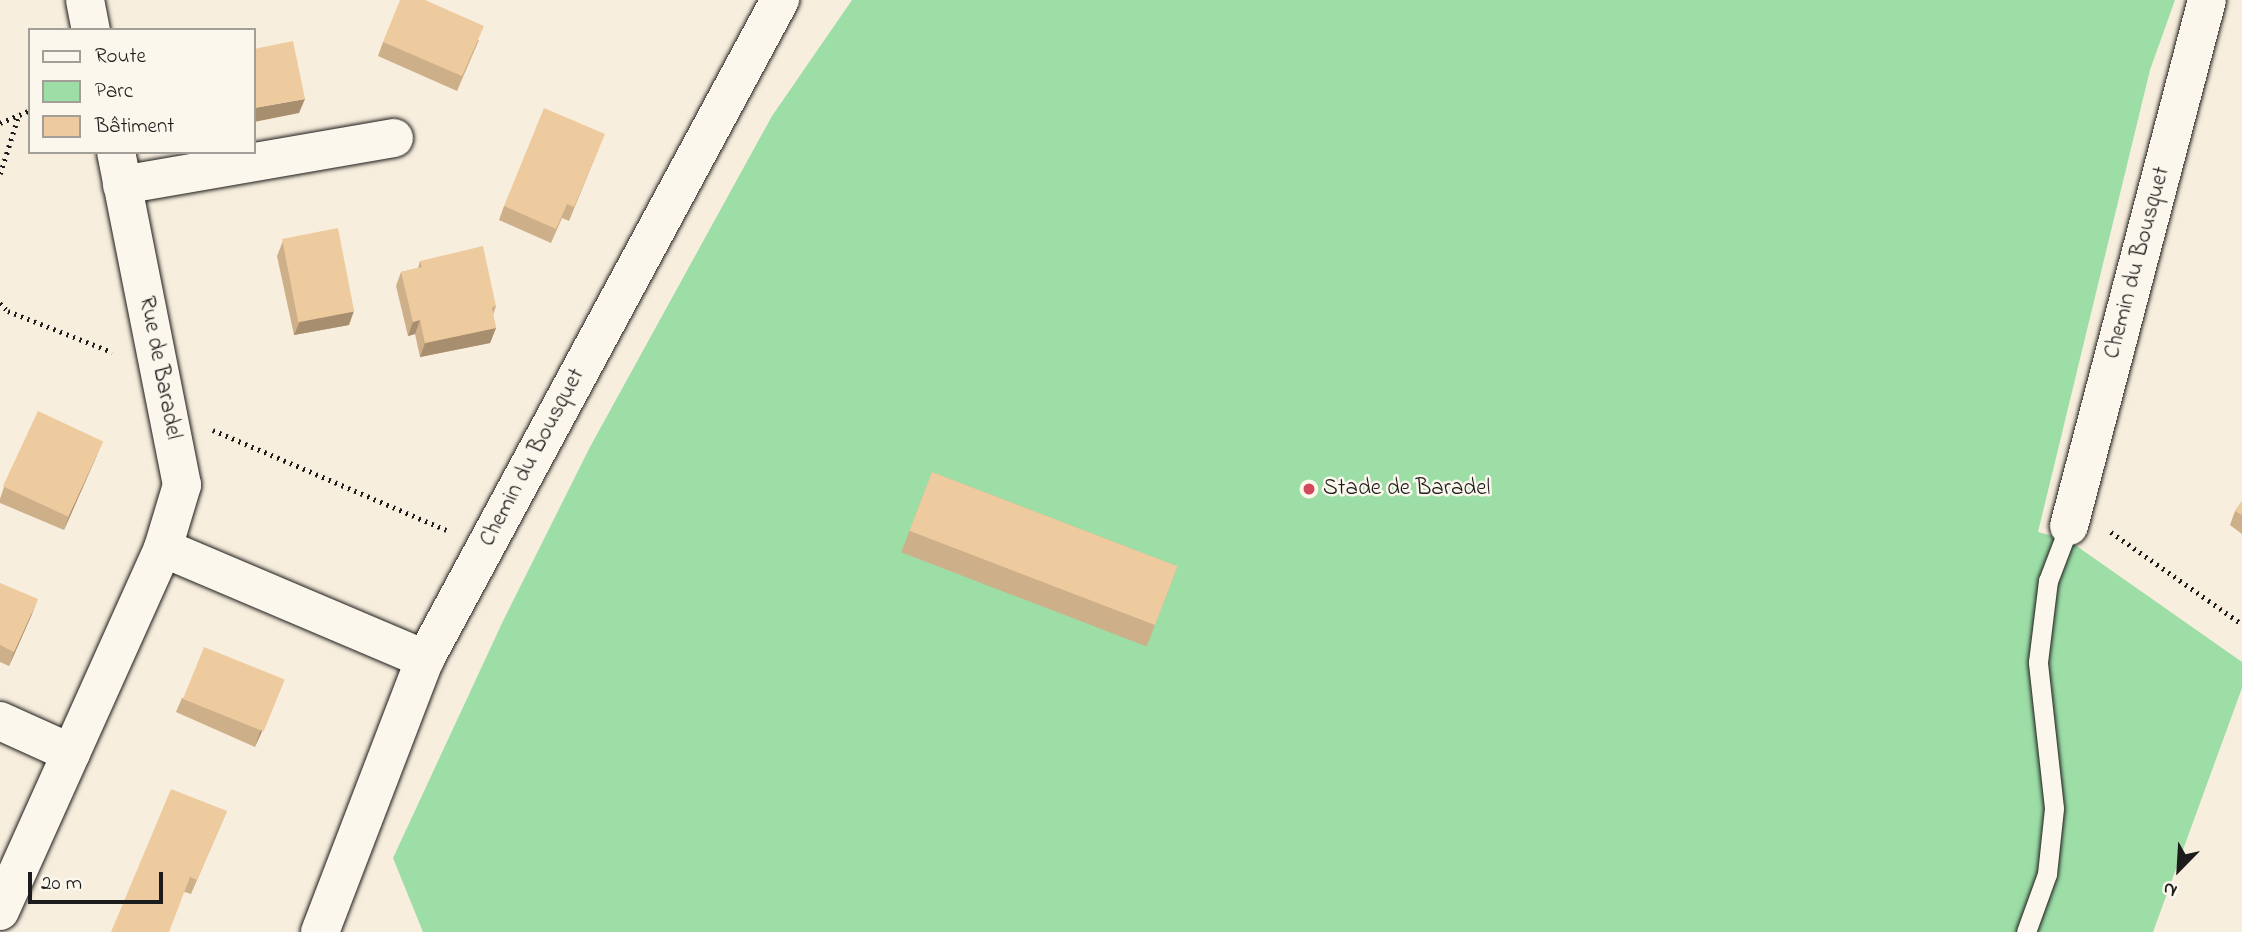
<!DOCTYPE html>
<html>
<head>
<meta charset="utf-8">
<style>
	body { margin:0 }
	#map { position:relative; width:2242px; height:932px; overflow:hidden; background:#f8eedd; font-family:"Indie Flower",sans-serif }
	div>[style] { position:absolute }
	.green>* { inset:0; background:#9ddea7 }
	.path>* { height:4.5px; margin-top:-2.25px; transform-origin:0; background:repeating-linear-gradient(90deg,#1c1c1c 0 2px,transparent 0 7px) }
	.roads { filter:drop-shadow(0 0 2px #1c1c1c) drop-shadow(0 0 2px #1c1c1c) }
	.lane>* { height:19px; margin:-9.5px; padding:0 9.5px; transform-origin:9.5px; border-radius:9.5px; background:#fbf7ec }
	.street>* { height:38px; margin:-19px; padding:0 19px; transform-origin:19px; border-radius:19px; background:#fbf7ec }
	.wall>* { inset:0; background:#cdaf89; transform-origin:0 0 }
	.shaded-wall>* { inset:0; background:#a78e6f }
	.building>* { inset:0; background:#eecb9f; transform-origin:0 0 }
	.dots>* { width:19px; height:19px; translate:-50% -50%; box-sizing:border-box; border:4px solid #fbf7ec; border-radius:50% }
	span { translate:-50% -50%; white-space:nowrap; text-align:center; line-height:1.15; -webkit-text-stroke:5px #fbf7ec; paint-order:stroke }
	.street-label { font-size:23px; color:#1c1c1c }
	.poi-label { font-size:23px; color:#1c1c1c }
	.left { translate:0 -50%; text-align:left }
	.legend { position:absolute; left:28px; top:28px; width:228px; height:126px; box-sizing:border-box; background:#fbf7ec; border:2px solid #a29f99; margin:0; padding:9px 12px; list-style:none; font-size:21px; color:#1c1c1c }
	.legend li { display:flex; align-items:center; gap:14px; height:35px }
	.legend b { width:35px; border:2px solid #a29f99 }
	.north { position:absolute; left:2144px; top:834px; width:70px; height:70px; -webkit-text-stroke:5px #fbf7ec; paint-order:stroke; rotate:204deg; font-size:19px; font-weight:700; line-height:28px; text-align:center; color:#1c1c1c }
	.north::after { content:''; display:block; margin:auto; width:24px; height:32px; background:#1c1c1c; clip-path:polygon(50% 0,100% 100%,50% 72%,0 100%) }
	.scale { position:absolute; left:28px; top:872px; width:135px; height:32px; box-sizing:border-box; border:4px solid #1c1c1c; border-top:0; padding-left:9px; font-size:21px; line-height:24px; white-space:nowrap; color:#1c1c1c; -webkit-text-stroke:5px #fbf7ec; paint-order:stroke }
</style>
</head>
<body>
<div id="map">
	<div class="green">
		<i style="clip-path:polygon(852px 0,2175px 0,2150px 70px,2038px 532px,2068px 540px,2242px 662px,2242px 688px,2153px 932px,423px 932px,393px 858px,503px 621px,590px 447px,772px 116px)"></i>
	</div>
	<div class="path">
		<i style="left:0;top:123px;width:33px;rotate:-23deg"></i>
		<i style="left:0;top:174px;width:63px;rotate:-72.4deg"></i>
		<i style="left:0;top:303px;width:11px;rotate:45deg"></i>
		<i style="left:8px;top:311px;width:112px;rotate:21.5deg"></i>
		<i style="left:213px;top:430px;width:254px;rotate:23.2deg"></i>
		<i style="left:2111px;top:532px;width:160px;rotate:35.1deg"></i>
	</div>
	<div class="roads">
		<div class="lane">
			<i style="left:2026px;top:932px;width:62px;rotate:-70.1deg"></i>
			<i style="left:2047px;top:874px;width:66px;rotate:-83.9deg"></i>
			<i style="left:2054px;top:808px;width:147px;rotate:-96.3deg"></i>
			<i style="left:2038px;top:662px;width:82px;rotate:-83deg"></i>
			<i style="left:2048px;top:581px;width:59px;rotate:-69.1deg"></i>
		</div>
		<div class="street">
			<i style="left:85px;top:0;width:31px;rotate:79deg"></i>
			<i style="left:122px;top:185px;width:276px;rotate:-9.8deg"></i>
			<i style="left:2069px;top:526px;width:544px;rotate:-75.3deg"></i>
			<i style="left:163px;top:548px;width:285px;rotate:23deg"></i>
			<i style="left:0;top:721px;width:78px;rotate:24.3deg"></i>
			<i style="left:0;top:911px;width:398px;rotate:-65.8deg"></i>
			<i style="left:163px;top:548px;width:66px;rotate:-73.2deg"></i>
			<i style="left:182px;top:485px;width:339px;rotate:-101.2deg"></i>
			<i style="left:320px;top:932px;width:292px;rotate:-69deg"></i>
			<i style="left:425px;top:659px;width:749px;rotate:-61.69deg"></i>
		</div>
	</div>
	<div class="wall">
		<i style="clip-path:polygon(479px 40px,457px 91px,378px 56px,383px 42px)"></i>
		<i style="clip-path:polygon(599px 148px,569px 221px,562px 218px,551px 243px,499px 220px,504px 206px)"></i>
		<i style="clip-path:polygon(283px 241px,349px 325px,294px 335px,277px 256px)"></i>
		<i style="clip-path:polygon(420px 261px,496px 306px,493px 315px,496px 328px,490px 343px,420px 357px,415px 334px,408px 336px,396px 286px,401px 272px,418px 268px)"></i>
		<i style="clip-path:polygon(97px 455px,64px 530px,0 503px,0 499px,4px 487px)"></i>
		<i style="left:932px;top:472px;width:263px;height:86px;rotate:21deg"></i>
		<i style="clip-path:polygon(2242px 501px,2242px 534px,2230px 525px,2235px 511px)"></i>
		<i style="clip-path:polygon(0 583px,32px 614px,9px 666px,0 662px)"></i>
		<i style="clip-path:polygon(278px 695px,255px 747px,176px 712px,182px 698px)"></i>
		<i style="clip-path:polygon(227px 811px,191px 894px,185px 892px,111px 932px)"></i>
	</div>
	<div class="shaded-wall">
		<i style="clip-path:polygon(305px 99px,299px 113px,254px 122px,254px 108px)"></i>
		<i style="clip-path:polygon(354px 311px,349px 325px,294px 335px,300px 321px)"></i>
		<i style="clip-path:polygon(420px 320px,415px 334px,408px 336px,413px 322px)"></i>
		<i style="clip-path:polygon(496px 328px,490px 343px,420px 357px,425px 343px)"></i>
		<i style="clip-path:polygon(103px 441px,97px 455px,64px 530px,69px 516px)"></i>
		<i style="clip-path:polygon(38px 599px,32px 614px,9px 666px,14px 652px)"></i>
		<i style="clip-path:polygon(284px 680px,278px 695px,255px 747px,260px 732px)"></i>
	</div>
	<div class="building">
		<i style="clip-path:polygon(400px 0,425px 0,484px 26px,462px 76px,383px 42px)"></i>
		<i style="clip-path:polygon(293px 41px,305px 99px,254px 108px,254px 49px)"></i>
		<i style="clip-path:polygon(544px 108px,605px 134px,574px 207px,567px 204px,556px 229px,504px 206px)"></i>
		<i style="left:338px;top:228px;width:85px;height:57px;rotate:79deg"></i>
		<i style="clip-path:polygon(483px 246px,496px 306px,492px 307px,496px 328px,425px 343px,420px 320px,413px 322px,401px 272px,422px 267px,420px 261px)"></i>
		<i style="left:38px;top:411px;width:72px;height:83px;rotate:25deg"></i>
		<i style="left:932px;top:472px;width:263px;height:63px;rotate:21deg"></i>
		<i style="clip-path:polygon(2242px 501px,2242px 515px,2235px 511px)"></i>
		<i style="clip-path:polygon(0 583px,38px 599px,14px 652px,0 645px)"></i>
		<i style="left:204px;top:647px;width:87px;height:56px;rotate:22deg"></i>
		<i style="clip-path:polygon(171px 789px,227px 811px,197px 880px,190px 877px,169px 932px,111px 932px)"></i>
	</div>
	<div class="dots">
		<i style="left:1309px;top:489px;background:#d1495b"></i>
	</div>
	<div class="street-label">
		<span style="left:2138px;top:263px;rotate:-75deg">Chemin du Bousquet</span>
		<span style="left:159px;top:368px;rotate:79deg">Rue de Baradel</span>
		<span style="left:533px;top:458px;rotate:-62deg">Chemin du Bousquet</span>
	</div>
	<div class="poi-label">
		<span class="left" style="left:1323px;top:489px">Stade de Baradel</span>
	</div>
	<ul class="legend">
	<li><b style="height:9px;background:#fbf7ec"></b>Route</li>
	<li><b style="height:19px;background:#9ddea7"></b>Parc</li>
	<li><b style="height:19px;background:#eecb9f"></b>Bâtiment</li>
	</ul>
	<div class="north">N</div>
	<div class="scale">20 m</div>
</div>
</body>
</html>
